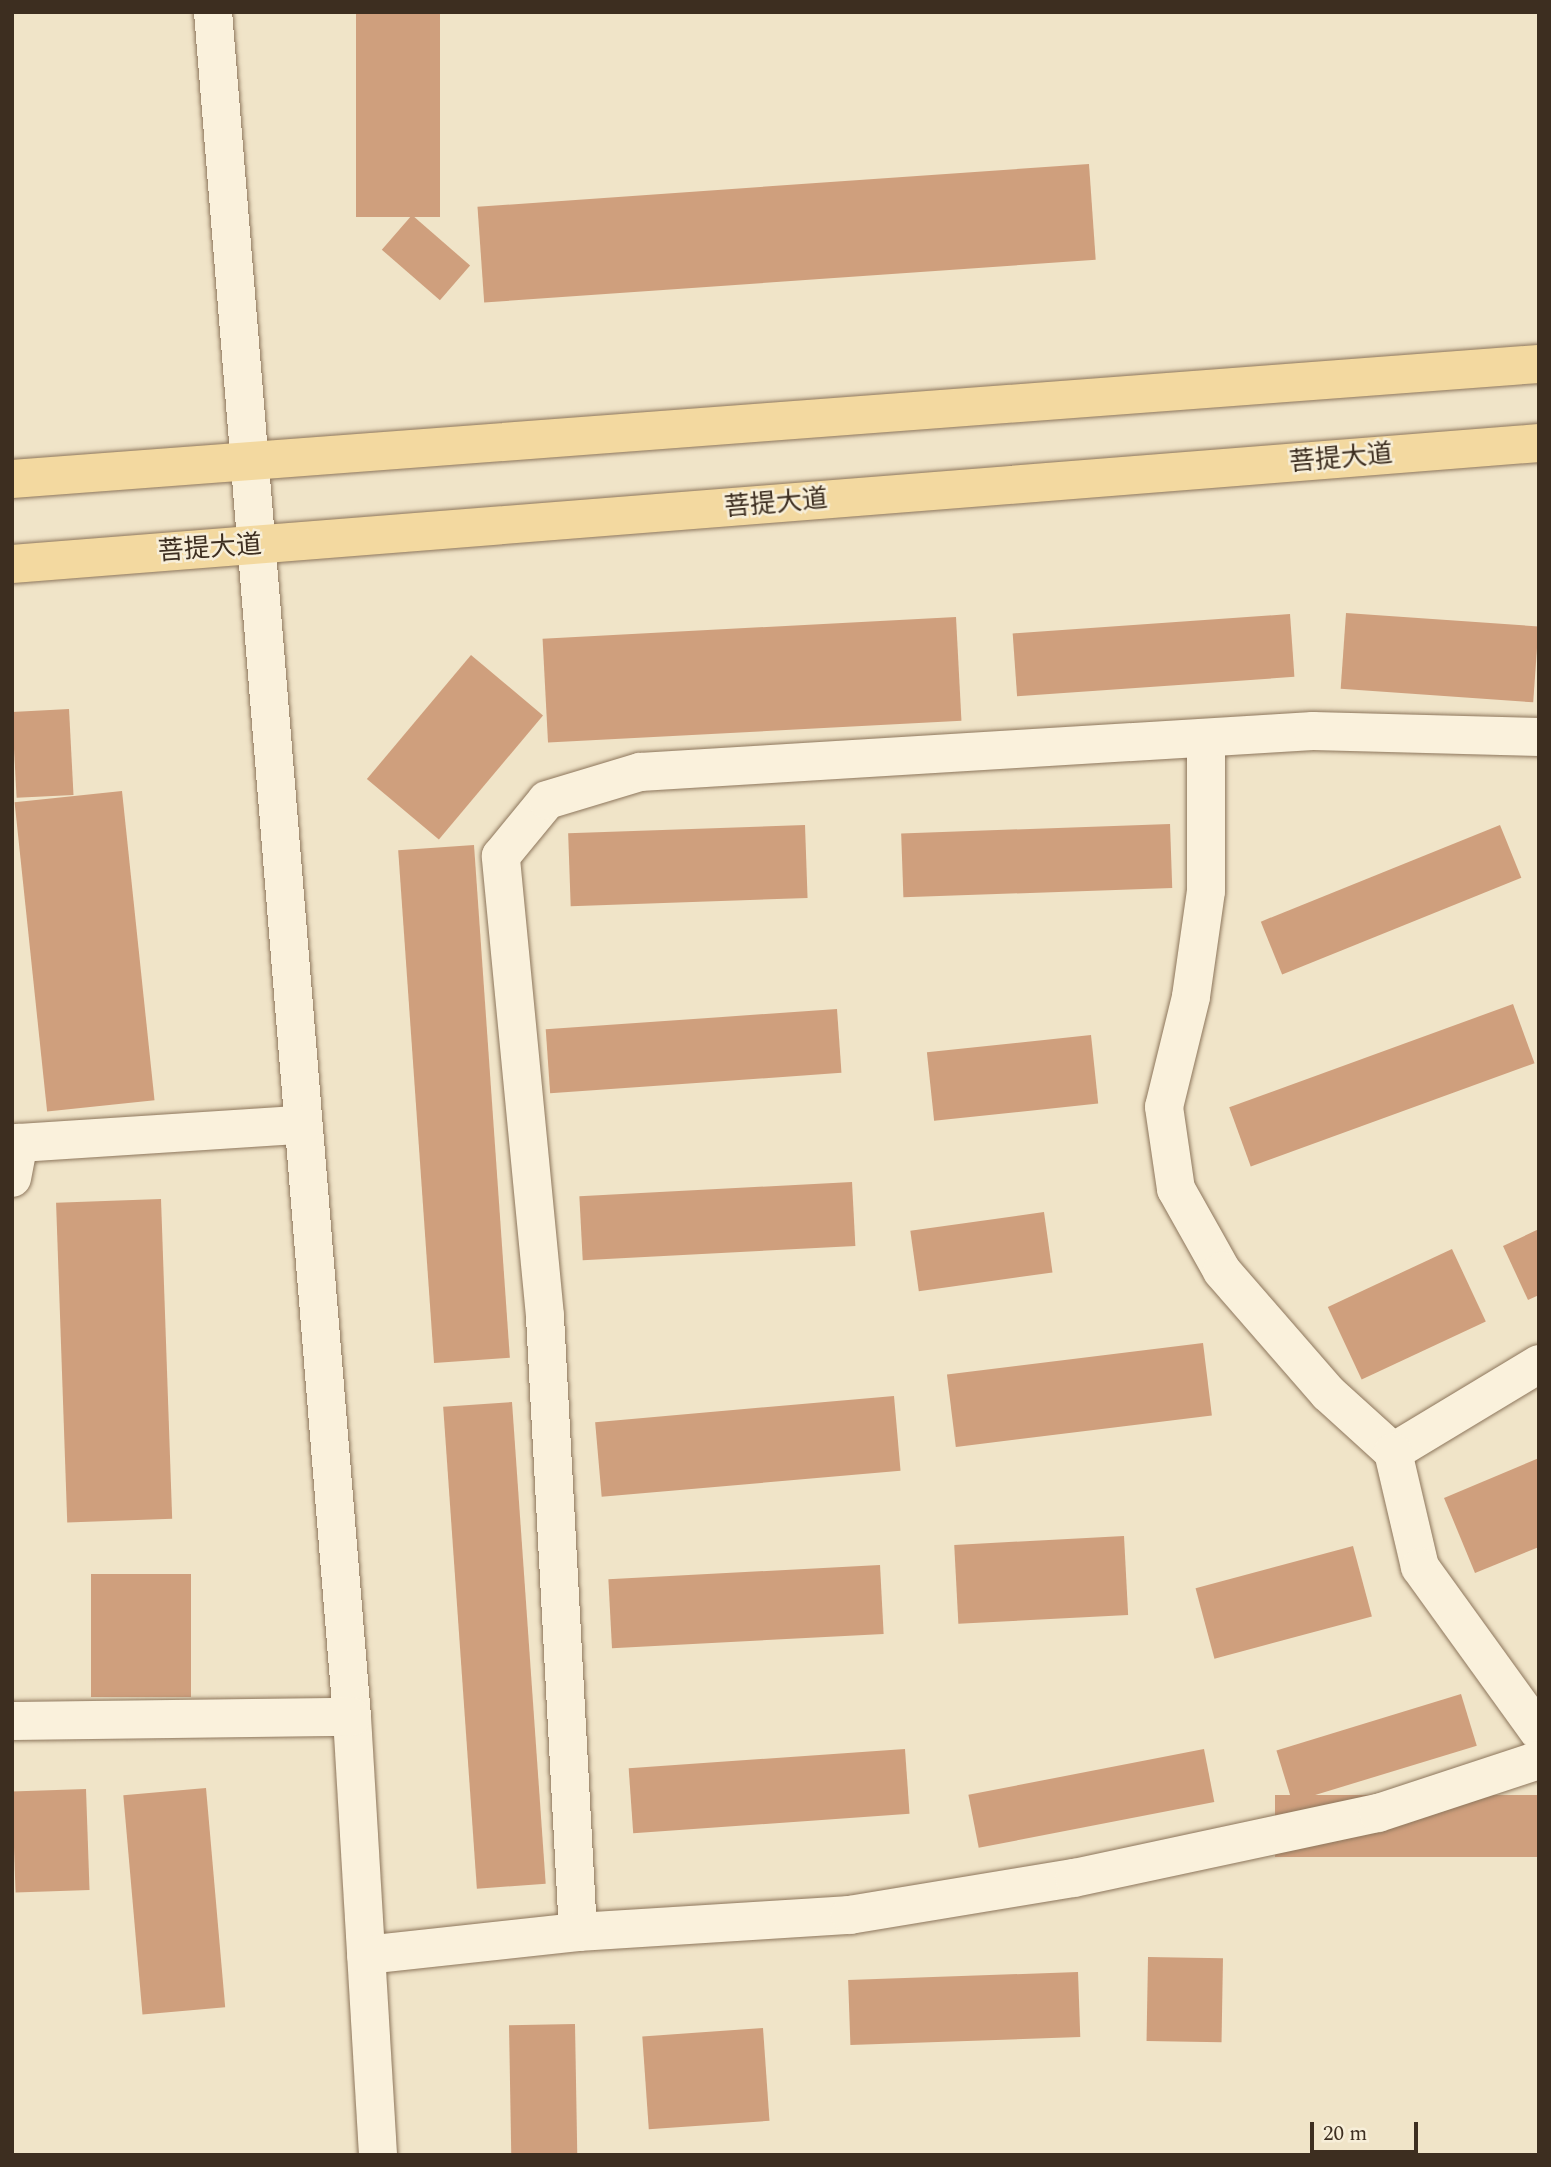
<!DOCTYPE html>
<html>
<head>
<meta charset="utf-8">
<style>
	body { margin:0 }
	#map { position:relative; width:1551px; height:2167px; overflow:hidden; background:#f0e4c8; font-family:Spectral,"Noto Sans SC",serif }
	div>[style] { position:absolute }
	.building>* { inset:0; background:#cf9f7d; transform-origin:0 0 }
	.roads { filter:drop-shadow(0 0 2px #8d765c) drop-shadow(0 0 2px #8d765c) }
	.minor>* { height:38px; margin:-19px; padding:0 19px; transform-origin:19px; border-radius:19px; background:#faf1dc }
	.major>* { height:38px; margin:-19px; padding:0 19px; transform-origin:19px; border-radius:19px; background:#f3d9a0 }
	span { translate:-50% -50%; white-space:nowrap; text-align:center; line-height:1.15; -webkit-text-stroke:5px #f7eed8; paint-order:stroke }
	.street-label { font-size:26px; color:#3d2e20 }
	.frame { position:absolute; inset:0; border:14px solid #3d2e20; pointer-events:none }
	.scale { position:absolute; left:1310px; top:2122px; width:108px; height:32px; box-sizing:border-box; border:4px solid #3d2e20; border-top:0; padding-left:9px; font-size:21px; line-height:24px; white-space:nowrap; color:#3d2e20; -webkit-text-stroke:5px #f7eed8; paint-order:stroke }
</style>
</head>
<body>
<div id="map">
	<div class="building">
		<i style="left:356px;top:12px;width:84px;height:205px"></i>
		<i style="left:1089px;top:164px;width:96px;height:613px;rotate:86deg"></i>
		<i style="left:412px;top:215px;width:77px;height:46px;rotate:41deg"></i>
		<i style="left:1346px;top:613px;width:193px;height:76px;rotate:4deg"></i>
		<i style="left:1290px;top:614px;width:63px;height:278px;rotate:86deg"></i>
		<i style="left:956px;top:617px;width:104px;height:414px;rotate:87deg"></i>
		<i style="left:471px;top:655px;width:94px;height:162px;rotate:40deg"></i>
		<i style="left:69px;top:709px;width:86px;height:57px;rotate:87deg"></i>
		<i style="left:122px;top:791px;width:311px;height:108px;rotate:84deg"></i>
		<i style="left:1170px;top:824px;width:64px;height:269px;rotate:88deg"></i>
		<i style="left:805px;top:825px;width:73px;height:237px;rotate:88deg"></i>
		<i style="left:1500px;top:825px;width:57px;height:258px;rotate:68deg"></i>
		<i style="left:474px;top:845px;width:514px;height:76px;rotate:86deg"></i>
		<i style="left:1513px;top:1004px;width:63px;height:302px;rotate:70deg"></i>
		<i style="left:837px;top:1009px;width:64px;height:292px;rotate:86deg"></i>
		<i style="left:1091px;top:1035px;width:69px;height:165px;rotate:84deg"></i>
		<i style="left:852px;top:1182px;width:64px;height:273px;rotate:87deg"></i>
		<i style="left:161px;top:1199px;width:320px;height:105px;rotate:88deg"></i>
		<i style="left:1044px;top:1212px;width:61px;height:135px;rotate:82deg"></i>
		<i style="clip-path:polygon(1539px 1229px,1539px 1295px,1528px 1300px,1503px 1246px)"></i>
		<i style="left:1452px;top:1249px;width:80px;height:137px;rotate:65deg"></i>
		<i style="left:1203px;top:1343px;width:73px;height:258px;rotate:83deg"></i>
		<i style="left:894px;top:1396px;width:75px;height:300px;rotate:85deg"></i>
		<i style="left:512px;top:1402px;width:483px;height:69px;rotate:86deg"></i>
		<i style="clip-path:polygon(1539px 1458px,1539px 1547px,1475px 1573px,1444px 1498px)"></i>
		<i style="left:1124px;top:1536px;width:79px;height:170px;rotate:87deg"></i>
		<i style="left:1353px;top:1546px;width:73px;height:163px;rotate:75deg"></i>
		<i style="left:880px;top:1565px;width:69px;height:272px;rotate:87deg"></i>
		<i style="left:91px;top:1574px;width:100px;height:123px"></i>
		<i style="left:1461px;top:1694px;width:54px;height:193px;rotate:73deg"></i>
		<i style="left:905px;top:1749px;width:65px;height:277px;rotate:86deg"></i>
		<i style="left:1204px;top:1749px;width:54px;height:240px;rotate:79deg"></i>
		<i style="left:206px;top:1788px;width:220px;height:83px;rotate:85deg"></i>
		<i style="left:86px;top:1789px;width:101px;height:74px;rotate:88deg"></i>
		<i style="left:1539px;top:1795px;width:62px;height:264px;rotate:90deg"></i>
		<i style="left:1148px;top:1957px;width:75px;height:84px;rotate:1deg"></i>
		<i style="left:1078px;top:1972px;width:65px;height:230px;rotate:88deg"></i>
		<i style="left:575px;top:2024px;width:131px;height:66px;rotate:89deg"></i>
		<i style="left:763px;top:2028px;width:93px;height:121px;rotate:86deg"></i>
	</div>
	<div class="roads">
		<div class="minor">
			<i style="left:213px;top:12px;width:1711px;rotate:85.34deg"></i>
			<i style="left:352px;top:1717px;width:439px;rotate:86.6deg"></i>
			<i style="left:1206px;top:739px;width:152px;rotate:90deg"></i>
			<i style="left:1206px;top:891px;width:107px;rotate:98.1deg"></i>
			<i style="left:1191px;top:997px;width:113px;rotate:103.8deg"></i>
			<i style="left:1164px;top:1107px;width:83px;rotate:81.7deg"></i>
			<i style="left:1176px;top:1189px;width:94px;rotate:60.7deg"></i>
			<i style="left:1222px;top:1271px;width:162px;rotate:49deg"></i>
			<i style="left:1328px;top:1393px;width:88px;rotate:42.2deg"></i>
			<i style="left:12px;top:1178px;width:36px;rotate:-79deg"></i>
			<i style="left:19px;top:1143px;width:282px;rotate:-3.7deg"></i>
			<i style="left:1539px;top:1364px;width:170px;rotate:148.9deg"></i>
			<i style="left:1393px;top:1452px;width:118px;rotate:76.8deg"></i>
			<i style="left:1420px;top:1567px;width:203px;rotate:54.2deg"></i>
			<i style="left:12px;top:1721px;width:340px;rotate:-0.7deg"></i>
			<i style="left:578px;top:1932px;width:617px;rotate:-93.07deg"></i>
			<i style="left:545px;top:1316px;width:462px;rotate:-95.5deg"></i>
			<i style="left:501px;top:856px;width:72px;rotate:-50.6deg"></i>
			<i style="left:547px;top:800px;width:97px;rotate:-16.8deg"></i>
			<i style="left:640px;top:772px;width:674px;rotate:-3.49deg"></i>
			<i style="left:1313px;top:731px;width:226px;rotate:1.5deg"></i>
			<i style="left:366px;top:1955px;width:213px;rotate:-6.2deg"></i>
			<i style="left:578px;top:1932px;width:273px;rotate:-3.6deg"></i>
			<i style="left:850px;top:1915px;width:227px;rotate:-9.4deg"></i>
			<i style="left:1074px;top:1878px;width:311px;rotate:-12.1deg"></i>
			<i style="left:1378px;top:1813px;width:169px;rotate:-18.2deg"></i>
		</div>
		<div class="major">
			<i style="left:12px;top:479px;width:1531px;rotate:-4.31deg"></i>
			<i style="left:12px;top:564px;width:1532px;rotate:-4.53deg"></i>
		</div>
	</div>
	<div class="street-label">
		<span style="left:1341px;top:459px;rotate:-5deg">菩提大道</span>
		<span style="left:776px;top:504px;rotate:-5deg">菩提大道</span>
		<span style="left:210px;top:549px;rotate:-4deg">菩提大道</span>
	</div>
	<div class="frame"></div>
	<div class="scale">20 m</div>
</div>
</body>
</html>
